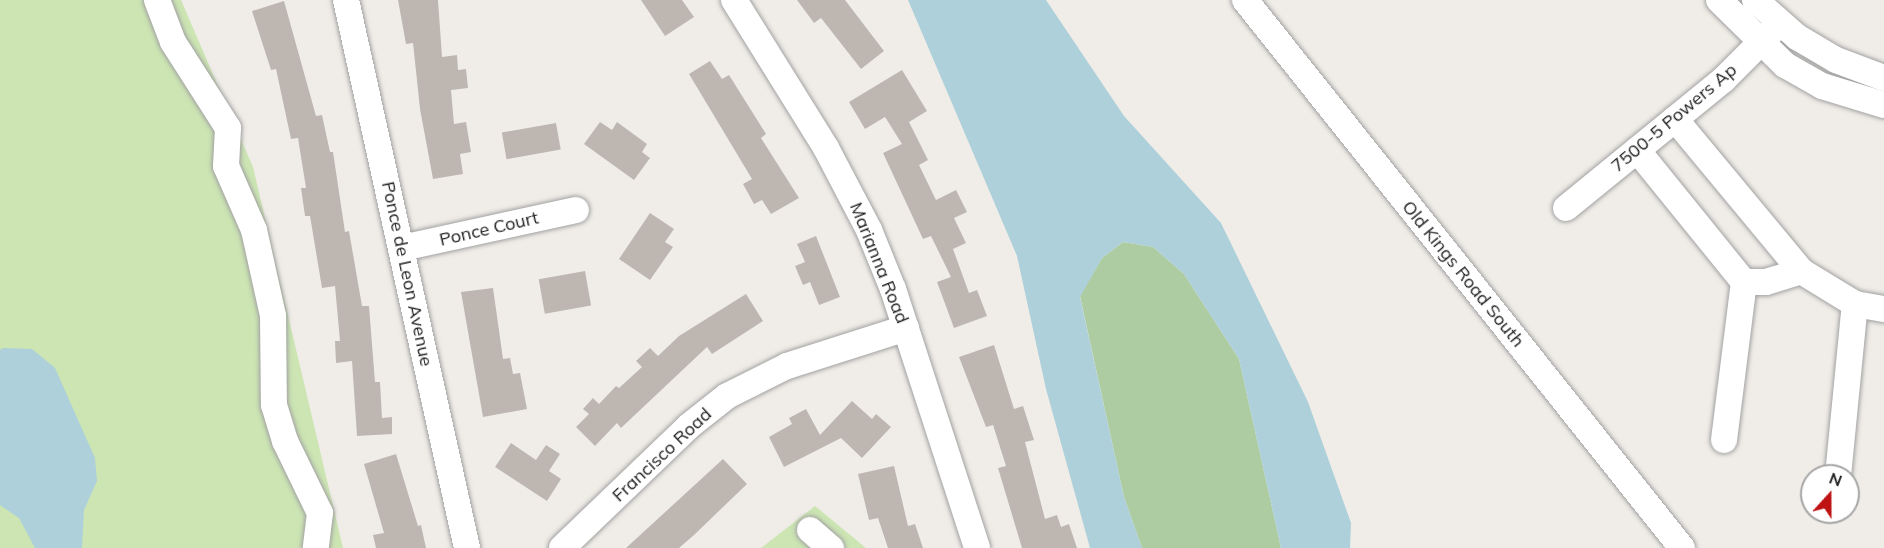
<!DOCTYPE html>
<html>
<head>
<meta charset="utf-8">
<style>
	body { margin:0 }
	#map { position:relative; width:1884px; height:548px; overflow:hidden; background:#f0ede8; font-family:Mulish,sans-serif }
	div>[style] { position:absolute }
	.grass>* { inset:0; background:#cce5b3 }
	.forest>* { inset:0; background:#aecca1 }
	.water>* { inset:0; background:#add0da }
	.building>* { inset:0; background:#beb7b1; transform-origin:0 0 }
	.roads { filter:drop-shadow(0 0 2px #a2a2a2) drop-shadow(0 0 2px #a2a2a2) }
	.minor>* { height:26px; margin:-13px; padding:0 13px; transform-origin:13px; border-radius:13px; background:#fff }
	span { translate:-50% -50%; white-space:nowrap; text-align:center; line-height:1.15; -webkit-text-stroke:5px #fff; paint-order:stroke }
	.street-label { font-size:18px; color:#212121 }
	.north { position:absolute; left:1800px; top:464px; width:60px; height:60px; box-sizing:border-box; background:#fff; border:2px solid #a6a6a6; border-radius:50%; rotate:21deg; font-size:16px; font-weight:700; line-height:24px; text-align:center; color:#212121 }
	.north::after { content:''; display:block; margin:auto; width:21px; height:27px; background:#bf1213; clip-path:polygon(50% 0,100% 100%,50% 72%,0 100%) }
</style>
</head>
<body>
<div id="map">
	<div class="grass">
		<i style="clip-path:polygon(0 0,181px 0,253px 167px,343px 548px,0 548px)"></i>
		<i style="clip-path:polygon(815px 506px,866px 548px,761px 548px)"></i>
	</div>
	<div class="forest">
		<i style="clip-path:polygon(1123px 242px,1153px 247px,1184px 274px,1239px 359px,1281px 548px,1142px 548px,1124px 497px,1080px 296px,1102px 258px)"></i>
	</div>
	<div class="water">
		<i style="clip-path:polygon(908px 0,1046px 0,1124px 116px,1221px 223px,1308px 402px,1351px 523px,1350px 548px,1281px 548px,1239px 359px,1184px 274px,1153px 247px,1123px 242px,1102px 258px,1080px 297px,1124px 497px,1142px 548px,1090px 548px,1046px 389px,1017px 256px)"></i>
		<i style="clip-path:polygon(3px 348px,32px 349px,55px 368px,95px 458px,97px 481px,84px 510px,82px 548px,35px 548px,19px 518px,0 505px,0 350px)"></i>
	</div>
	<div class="building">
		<i style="clip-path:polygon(398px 0,438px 0,442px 57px,457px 55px,458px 70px,466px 69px,468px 88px,451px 90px,454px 124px,466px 122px,471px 152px,460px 154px,463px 174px,433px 179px,420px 109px,413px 43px,406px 44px)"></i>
		<i style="clip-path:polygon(641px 0,682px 0,694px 17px,665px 36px)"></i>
		<i style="clip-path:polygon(797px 0,845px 0,884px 51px,861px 69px,821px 18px,814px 23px)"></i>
		<i style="clip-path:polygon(284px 1px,316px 116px,322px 115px,330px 152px,333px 152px,345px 232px,349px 231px,362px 306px,369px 306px,375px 382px,380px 382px,382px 418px,392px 417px,392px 434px,357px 436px,352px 361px,336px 363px,335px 341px,340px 341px,335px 286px,322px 288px,310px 216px,305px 216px,301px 188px,306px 188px,298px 138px,291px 139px,276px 69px,271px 70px,252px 11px)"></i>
		<i style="clip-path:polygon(710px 61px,722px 79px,729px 75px,766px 134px,761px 138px,799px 198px,771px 214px,762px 200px,754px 204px,743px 184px,752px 179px,689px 74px)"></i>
		<i style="clip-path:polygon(902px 70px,927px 111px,909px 122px,928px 160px,919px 165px,936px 200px,956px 190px,967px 212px,954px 218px,966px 243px,953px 249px,969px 293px,977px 290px,987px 316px,954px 328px,937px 282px,951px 277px,931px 236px,923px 239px,883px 153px,902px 144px,885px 117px,865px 129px,849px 102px)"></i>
		<i style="clip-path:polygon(600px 122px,612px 130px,617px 122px,647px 144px,642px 152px,650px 158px,634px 180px,584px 144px)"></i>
		<i style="left:556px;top:123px;width:27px;height:55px;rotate:80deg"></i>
		<i style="clip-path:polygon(650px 213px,674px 229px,665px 242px,673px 247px,650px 280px,619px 259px)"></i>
		<i style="clip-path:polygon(816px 236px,840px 297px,819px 305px,810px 282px,803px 285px,795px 266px,805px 262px,797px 244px)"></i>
		<i style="left:585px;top:271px;width:35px;height:47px;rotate:80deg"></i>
		<i style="clip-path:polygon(493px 288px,503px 359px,510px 358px,513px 374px,520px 373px,527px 409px,483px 417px,461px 292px)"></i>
		<i style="clip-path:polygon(746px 294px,763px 321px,712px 354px,707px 347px,621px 428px,617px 423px,595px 446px,576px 427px,589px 414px,583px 409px,593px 398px,599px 404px,616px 386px,619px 388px,642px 367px,636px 361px,650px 348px,658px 356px,679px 336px)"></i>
		<i style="clip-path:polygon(994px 345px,1014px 409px,1023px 406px,1034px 440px,1025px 442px,1045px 519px,1057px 515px,1061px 527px,1069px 524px,1077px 548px,1022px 548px,998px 468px,1006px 466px,993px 425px,986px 427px,959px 357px)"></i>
		<i style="clip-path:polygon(852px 401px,872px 419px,876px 414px,891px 427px,862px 458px,841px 438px,784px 467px,769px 437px,792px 424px,789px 418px,806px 409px,820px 435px)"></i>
		<i style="clip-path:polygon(511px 443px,536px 460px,546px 445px,560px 454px,549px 471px,561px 479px,547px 501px,495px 467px)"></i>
		<i style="clip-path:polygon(396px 454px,418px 526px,421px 525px,426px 548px,376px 548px,373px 535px,384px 533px,364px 464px)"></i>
		<i style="clip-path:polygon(723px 459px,747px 484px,694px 535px,679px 548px,626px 548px)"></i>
		<i style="clip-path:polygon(894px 466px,908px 526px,915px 524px,923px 548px,888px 548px,878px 518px,869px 520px,858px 474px)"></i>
	</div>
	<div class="roads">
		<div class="minor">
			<i style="left:157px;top:0;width:45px;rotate:69.1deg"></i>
			<i style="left:173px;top:42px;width:102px;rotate:57.4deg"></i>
			<i style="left:228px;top:128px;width:38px;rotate:93deg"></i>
			<i style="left:226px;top:166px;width:70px;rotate:66.4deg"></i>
			<i style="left:254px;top:230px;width:88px;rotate:77.5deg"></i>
			<i style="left:273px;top:316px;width:89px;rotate:89.4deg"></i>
			<i style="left:274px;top:405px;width:38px;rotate:73deg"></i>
			<i style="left:285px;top:441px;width:80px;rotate:64.1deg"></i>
			<i style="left:320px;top:513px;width:35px;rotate:97deg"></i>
			<i style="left:346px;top:0;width:561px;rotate:77.55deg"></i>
			<i style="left:734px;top:0;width:174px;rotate:58.1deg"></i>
			<i style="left:826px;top:148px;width:93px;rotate:62.3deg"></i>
			<i style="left:869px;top:230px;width:64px;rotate:67.9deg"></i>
			<i style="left:893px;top:289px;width:272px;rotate:72deg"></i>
			<i style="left:1245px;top:0;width:701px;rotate:51.43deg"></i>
			<i style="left:1719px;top:0;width:93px;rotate:44.6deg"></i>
			<i style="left:1785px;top:65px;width:43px;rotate:29.6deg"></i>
			<i style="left:1822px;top:86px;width:65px;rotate:17deg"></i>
			<i style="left:1755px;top:0;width:56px;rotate:41.4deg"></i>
			<i style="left:1797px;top:37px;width:45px;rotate:30.5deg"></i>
			<i style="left:1836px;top:60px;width:51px;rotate:20.6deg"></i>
			<i style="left:1675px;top:119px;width:197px;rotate:50.3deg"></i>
			<i style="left:1637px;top:150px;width:170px;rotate:51deg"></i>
			<i style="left:1744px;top:282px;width:22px"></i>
			<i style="left:1766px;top:282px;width:37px;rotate:-17deg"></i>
			<i style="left:1801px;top:271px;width:63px;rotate:31.4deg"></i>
			<i style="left:1855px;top:304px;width:29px;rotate:10deg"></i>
			<i style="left:1566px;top:208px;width:204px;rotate:-39.2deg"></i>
			<i style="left:1724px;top:79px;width:78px;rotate:-45deg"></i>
			<i style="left:402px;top:248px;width:178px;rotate:-12.3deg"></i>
			<i style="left:1724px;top:440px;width:159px;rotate:-82.8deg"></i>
			<i style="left:1838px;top:476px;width:173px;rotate:-84.4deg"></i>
			<i style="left:810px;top:530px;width:28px;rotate:41deg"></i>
			<i style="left:562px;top:548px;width:176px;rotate:-43.8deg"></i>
			<i style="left:689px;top:426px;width:48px;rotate:-38.3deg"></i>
			<i style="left:727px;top:396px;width:67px;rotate:-26.6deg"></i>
			<i style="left:787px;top:366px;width:125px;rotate:-17.7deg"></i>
		</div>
	</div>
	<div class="street-label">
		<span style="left:1674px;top:118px;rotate:-40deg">7500-5 Powers Ap</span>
		<span style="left:489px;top:229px;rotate:-13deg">Ponce Court</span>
		<span style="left:879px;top:263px;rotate:68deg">Marianna Road</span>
		<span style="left:407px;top:274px;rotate:78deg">Ponce de Leon Avenue</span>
		<span style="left:1463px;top:274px;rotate:51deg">Old Kings Road South</span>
		<span style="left:662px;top:455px;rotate:-43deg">Francisco Road</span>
	</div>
	<div class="north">N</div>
</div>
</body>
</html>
